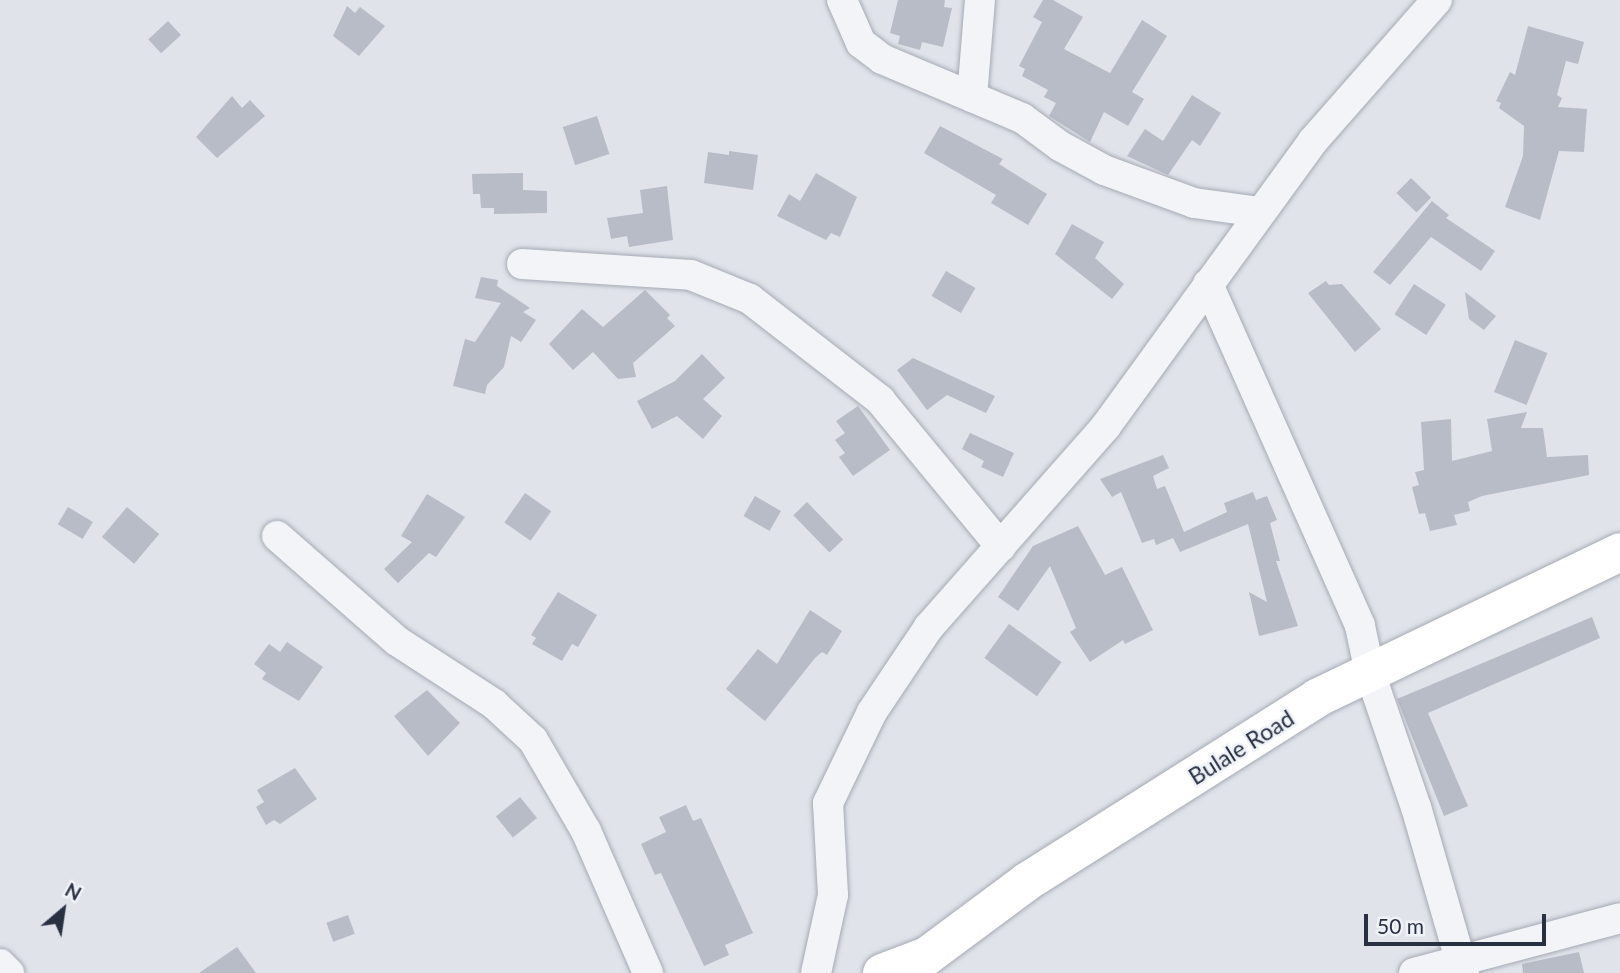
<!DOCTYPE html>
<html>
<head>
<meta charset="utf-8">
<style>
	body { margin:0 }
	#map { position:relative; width:1620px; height:973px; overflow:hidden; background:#e0e3ea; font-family:Lato,sans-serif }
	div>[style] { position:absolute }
	.building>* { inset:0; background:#b7bcc7; transform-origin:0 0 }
	.roads { filter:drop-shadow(0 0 2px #a5aab4) drop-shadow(0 0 2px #a5aab4) }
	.street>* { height:30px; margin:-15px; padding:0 15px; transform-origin:15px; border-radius:15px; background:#f3f4f8 }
	.secondary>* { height:38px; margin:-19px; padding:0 19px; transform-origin:19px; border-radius:19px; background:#fff }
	span { translate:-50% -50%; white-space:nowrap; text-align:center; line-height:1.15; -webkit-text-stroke:5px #eff2f7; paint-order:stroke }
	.street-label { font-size:23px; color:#283042 }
	.north { position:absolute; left:28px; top:875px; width:70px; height:70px; -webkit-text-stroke:5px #eff2f7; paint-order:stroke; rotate:29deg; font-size:19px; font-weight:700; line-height:28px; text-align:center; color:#283042 }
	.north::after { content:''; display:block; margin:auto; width:24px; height:32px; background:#283042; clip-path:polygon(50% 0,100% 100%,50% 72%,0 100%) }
	.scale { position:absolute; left:1364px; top:914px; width:182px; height:32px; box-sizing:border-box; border:4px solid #283042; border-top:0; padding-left:9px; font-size:21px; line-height:24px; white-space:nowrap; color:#283042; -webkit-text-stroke:5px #eff2f7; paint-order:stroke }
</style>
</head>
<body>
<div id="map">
	<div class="building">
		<i style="clip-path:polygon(898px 0,945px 0,944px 7px,952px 8px,943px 47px,922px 42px,920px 50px,898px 44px,900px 36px,890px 33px)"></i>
		<i style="clip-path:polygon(1043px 0,1053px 0,1083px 17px,1064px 49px,1110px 73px,1142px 20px,1167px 36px,1132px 92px,1144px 99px,1128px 126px,1104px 112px,1090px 142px,1049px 116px,1056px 103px,1044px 97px,1048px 90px,1022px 76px,1025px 69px,1019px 66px,1042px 22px,1033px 17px)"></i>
		<i style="clip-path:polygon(347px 6px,355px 13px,360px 7px,385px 26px,359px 56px,333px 36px)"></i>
		<i style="left:168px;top:21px;width:19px;height:27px;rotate:47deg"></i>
		<i style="clip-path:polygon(1528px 26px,1584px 42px,1578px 64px,1566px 61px,1557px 95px,1562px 98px,1558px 107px,1587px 109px,1584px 152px,1559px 151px,1540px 220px,1505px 207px,1523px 156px,1524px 126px,1499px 108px,1501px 103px,1496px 101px,1510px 72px,1515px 75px)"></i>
		<i style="clip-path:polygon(1192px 95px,1221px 113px,1200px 146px,1192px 140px,1168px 175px,1127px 156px,1145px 129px,1163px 141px)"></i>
		<i style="clip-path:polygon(232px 96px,242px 108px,250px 100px,265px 116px,217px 158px,196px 137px)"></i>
		<i style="left:597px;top:116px;width:40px;height:36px;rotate:72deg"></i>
		<i style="clip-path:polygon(940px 126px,1003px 159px,999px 164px,1047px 194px,1028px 225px,991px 203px,996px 195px,924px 153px)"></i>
		<i style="clip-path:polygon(729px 151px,758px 155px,753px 190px,704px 183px,708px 152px,729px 155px)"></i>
		<i style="clip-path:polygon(523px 173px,523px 190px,547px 191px,547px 213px,494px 214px,494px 208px,481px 208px,480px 194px,473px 194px,472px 174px)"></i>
		<i style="clip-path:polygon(816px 173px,857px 197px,840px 237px,831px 233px,826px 240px,777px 216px,789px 194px,800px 201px)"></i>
		<i style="left:1411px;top:178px;width:28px;height:21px;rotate:44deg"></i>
		<i style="clip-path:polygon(667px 186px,673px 240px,629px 247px,627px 236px,611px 239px,607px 218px,643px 213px,640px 190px)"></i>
		<i style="clip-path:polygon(1432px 201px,1449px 215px,1446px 218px,1495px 251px,1481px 271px,1431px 237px,1390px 285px,1373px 272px)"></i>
		<i style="clip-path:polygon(1072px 224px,1104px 242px,1095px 258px,1124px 284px,1112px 299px,1055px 254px)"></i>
		<i style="left:946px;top:271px;width:34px;height:29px;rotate:30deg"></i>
		<i style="clip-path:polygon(481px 277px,498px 280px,497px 286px,530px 308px,523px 312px,536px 320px,521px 342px,511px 336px,504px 367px,487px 385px,485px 394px,453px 386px,465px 339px,475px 342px,501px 303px,475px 298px)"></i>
		<i style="clip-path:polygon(1326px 281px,1329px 285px,1342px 284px,1381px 329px,1355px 352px,1308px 293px)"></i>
		<i style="left:1414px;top:284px;width:38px;height:36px;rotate:33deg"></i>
		<i style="clip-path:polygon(645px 290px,670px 315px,667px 318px,675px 326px,633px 363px,636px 377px,618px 379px,593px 352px,573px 370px,549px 344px,582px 309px,603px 327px)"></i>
		<i style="clip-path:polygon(1465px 292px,1496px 316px,1484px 330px,1469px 319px)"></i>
		<i style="left:1515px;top:340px;width:35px;height:56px;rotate:22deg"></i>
		<i style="clip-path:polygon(702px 354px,725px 378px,703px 399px,722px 416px,703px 439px,677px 416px,652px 429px,637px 401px,675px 381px)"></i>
		<i style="clip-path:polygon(913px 358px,995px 396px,986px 413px,947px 395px,927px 410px,897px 370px)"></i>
		<i style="clip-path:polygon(858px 406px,890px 450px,853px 476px,839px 457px,845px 453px,835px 440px,845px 433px,836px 421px)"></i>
		<i style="clip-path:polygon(1527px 412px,1521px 428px,1543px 428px,1547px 457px,1588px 455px,1589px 475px,1482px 496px,1468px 502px,1470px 511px,1454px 515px,1457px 525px,1430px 531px,1425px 513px,1419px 514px,1412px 487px,1419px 485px,1415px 472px,1424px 470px,1421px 422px,1451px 419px,1452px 461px,1492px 451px,1487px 419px)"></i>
		<i style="clip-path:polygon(970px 433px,1014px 453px,1003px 477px,981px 467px,984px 461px,962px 449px)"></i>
		<i style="clip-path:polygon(1163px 455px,1169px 468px,1153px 476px,1157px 489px,1165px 486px,1184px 532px,1227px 512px,1224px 503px,1253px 492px,1256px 500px,1267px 496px,1277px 520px,1270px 523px,1280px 561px,1276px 561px,1298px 626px,1259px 636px,1249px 592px,1267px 602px,1248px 524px,1180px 552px,1173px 538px,1156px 545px,1154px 539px,1142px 543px,1121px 492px,1112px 497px,1100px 479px)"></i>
		<i style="left:525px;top:493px;width:32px;height:36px;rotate:35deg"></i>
		<i style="clip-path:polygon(427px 494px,465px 517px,436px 557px,429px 553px,398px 583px,384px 569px,412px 542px,401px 536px)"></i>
		<i style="left:755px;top:496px;width:30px;height:23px;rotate:30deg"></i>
		<i style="left:807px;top:502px;width:52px;height:19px;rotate:46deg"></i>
		<i style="left:68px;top:507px;width:29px;height:20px;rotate:31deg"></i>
		<i style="left:127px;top:507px;width:42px;height:39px;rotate:40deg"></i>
		<i style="clip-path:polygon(1078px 526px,1105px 575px,1122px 567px,1153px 630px,1125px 644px,1123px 640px,1090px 662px,1070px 632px,1076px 628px,1050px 566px,1018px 611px,998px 597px,1033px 546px)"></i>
		<i style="clip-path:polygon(558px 592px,597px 615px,578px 647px,572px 644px,562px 661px,532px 644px,536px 638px,531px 635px)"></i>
		<i style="clip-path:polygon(810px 610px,842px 631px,827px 655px,822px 652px,815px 658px,765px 721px,726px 689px,758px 649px,777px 664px)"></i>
		<i style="clip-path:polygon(1592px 617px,1600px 638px,1428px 713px,1468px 806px,1444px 816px,1397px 699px)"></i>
		<i style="left:1009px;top:624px;width:65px;height:42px;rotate:36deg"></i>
		<i style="clip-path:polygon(287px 642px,323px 667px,299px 701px,262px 679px,266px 673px,254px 664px,269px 644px,280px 652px)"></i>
		<i style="clip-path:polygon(427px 690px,460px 723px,428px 756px,394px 716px)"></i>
		<i style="clip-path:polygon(295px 768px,317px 799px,280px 824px,274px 820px,266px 825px,256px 807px,264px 802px,257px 790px)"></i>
		<i style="left:520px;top:797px;width:27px;height:31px;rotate:51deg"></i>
		<i style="clip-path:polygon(686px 805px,693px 821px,701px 818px,753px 933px,725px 945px,729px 955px,704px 966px,661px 873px,655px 875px,641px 844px,666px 832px,659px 817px)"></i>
		<i style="left:348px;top:915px;width:20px;height:23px;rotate:70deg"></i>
		<i style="clip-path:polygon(237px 947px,256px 973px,199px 973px)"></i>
		<i style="clip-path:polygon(1579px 952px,1584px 973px,1523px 973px,1522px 964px)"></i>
	</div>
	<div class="roads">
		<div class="street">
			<i style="left:842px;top:0;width:47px;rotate:66.2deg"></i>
			<i style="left:861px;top:43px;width:26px;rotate:37deg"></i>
			<i style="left:882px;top:59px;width:152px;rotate:22.9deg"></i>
			<i style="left:1022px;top:118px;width:47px;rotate:36.4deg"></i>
			<i style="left:1060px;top:146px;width:50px;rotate:28.6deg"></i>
			<i style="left:1104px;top:170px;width:96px;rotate:20.1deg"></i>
			<i style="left:1194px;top:203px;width:67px;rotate:7.8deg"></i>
			<i style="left:972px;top:97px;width:97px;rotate:-85.3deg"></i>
			<i style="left:522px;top:264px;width:169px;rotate:3.7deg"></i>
			<i style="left:691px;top:275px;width:64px;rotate:22.1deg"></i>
			<i style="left:750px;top:299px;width:165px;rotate:37.8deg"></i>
			<i style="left:880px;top:400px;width:190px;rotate:50.5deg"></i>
			<i style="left:1208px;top:284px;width:374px;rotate:66deg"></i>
			<i style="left:1360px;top:626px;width:48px;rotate:78deg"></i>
			<i style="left:1370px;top:673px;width:142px;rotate:71.1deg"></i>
			<i style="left:1416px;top:807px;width:173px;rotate:73.9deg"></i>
			<i style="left:277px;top:536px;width:159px;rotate:41.2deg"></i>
			<i style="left:397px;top:641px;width:116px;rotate:33deg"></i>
			<i style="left:494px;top:704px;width:53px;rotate:42.7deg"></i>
			<i style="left:533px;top:740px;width:105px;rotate:59.8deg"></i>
			<i style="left:586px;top:831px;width:155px;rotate:66.4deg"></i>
			<i style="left:0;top:964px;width:13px;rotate:45deg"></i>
			<i style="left:816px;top:973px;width:80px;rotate:-77.7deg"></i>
			<i style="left:833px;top:895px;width:92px;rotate:-93.1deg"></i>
			<i style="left:828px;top:803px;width:101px;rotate:-64.2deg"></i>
			<i style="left:872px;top:712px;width:102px;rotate:-56.2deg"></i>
			<i style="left:929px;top:627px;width:268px;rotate:-48.6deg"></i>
			<i style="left:1106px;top:426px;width:352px;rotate:-54deg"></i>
			<i style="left:1313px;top:141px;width:188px;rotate:-48.7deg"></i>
			<i style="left:1414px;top:973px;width:213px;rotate:-14.9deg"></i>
		</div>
		<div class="secondary">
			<i style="left:882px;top:973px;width:48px;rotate:-20.7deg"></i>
			<i style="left:927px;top:956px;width:126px;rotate:-36.6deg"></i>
			<i style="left:1028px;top:881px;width:342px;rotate:-32.3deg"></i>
			<i style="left:1317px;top:698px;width:336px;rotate:-25.7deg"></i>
		</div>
	</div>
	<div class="street-label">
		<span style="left:1241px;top:747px;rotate:-32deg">Bulale Road</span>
	</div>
	<div class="north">N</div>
	<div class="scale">50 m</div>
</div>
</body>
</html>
